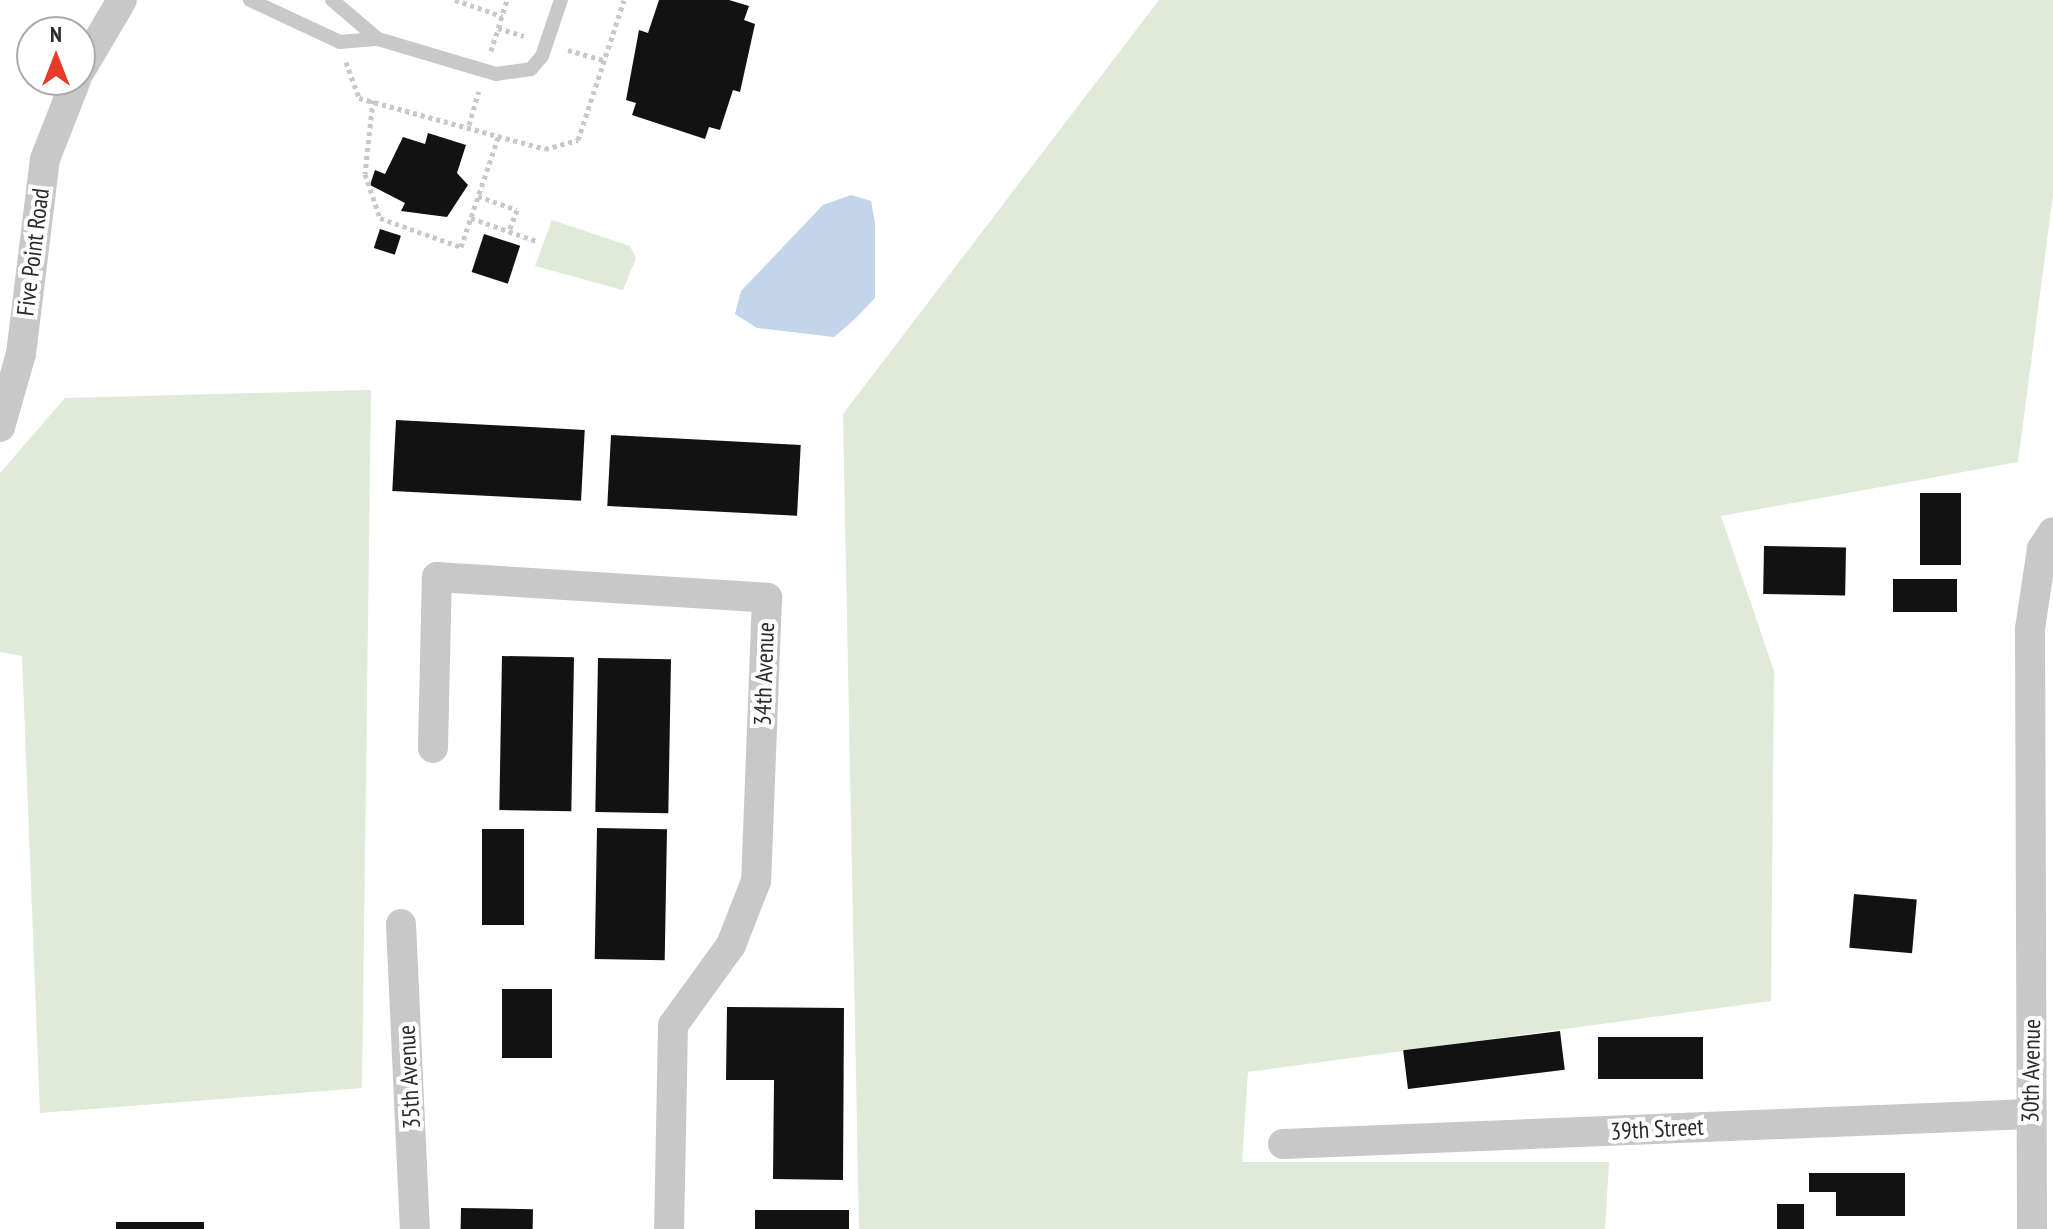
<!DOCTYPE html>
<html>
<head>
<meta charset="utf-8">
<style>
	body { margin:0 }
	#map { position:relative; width:2053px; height:1229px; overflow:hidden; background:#fff; font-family:"PT Sans Narrow",sans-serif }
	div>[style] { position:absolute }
	.green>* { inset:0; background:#dfead8 }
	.water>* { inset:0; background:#c3d5eb }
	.building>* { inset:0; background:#121212; transform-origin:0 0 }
	.path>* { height:5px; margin-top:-2.5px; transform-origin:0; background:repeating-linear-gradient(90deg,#c8c8c8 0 4px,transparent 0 8px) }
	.lane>* { height:14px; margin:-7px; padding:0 7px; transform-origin:7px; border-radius:7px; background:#c8c8c8 }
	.street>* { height:30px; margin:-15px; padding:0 15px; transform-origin:15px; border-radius:15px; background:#c8c8c8 }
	span { translate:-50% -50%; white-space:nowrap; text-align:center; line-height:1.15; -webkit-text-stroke:8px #fff; paint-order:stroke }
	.street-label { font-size:24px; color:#2b2b2b }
	.north { position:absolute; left:16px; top:16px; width:80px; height:80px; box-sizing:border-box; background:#fff; border:2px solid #aaa; border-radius:50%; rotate:0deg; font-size:22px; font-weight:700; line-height:32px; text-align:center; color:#2b2b2b }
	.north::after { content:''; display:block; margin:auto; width:28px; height:36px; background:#e83a28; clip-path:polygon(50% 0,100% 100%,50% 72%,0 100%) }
</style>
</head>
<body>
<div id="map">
	<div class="green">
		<i style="clip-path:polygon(1159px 0,2053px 0,2053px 195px,2018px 462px,1721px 516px,1774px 671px,1771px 1001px,1248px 1072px,1242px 1162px,1609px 1162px,1605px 1229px,859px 1229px,843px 414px)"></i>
		<i style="clip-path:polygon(552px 220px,630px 246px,636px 258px,623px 290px,535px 266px)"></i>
		<i style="clip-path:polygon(371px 390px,362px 1088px,40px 1113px,22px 656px,0 652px,0 473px,65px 398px)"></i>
	</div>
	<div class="water">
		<i style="clip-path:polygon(851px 195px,871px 201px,875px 223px,875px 298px,855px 319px,834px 337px,757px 328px,735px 314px,741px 291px,823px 205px)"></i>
	</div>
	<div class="building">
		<i style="clip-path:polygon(659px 0,729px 0,749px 6px,744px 20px,755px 24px,740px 92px,733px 90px,720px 130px,709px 127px,705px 139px,632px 115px,636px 103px,626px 100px,639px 30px,648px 33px)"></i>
		<i style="clip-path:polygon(428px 133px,466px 145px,457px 173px,468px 185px,447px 217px,401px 211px,405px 203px,370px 185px,375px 170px,385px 174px,403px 137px,425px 144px)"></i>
		<i style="left:380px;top:229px;width:22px;height:20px;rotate:18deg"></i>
		<i style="left:484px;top:234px;width:38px;height:40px;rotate:18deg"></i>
		<i style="left:396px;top:420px;width:189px;height:71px;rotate:3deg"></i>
		<i style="left:611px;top:435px;width:190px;height:71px;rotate:3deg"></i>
		<i style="left:1920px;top:493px;width:41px;height:72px"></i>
		<i style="left:1764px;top:546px;width:82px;height:48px;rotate:1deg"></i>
		<i style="left:1893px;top:579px;width:64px;height:33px"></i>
		<i style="left:502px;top:656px;width:72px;height:154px;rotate:1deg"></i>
		<i style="left:598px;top:658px;width:73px;height:154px;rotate:1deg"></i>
		<i style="left:597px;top:828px;width:70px;height:131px;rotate:1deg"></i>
		<i style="left:482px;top:829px;width:42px;height:96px"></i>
		<i style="left:1854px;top:894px;width:63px;height:54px;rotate:5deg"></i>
		<i style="left:502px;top:989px;width:50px;height:69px"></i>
		<i style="clip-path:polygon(727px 1007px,844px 1008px,843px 1180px,773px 1179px,774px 1080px,726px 1080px)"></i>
		<i style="left:1560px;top:1031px;width:39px;height:158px;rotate:83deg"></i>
		<i style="left:1598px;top:1037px;width:105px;height:42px"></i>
		<i style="clip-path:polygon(1809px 1173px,1905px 1173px,1905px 1216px,1836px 1216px,1836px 1192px,1809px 1192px)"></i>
		<i style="left:1804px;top:1204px;width:25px;height:27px;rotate:90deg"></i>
		<i style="left:461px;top:1208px;width:72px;height:21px;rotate:1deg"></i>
		<i style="left:755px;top:1210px;width:94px;height:19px"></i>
		<i style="left:116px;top:1222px;width:88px;height:7px"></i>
	</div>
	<div class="path">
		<i style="left:455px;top:0;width:50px;rotate:18.8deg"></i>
		<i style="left:498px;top:28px;width:27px;rotate:17deg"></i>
		<i style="left:568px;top:50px;width:37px;rotate:16deg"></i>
		<i style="left:491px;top:51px;width:53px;rotate:-72.6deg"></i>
		<i style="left:346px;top:62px;width:38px;rotate:70deg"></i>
		<i style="left:359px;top:98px;width:193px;rotate:15.3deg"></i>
		<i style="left:545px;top:149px;width:34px;rotate:-15deg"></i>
		<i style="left:578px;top:140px;width:147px;rotate:-71.8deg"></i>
		<i style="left:373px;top:100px;width:74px;rotate:96.2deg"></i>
		<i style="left:365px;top:174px;width:46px;rotate:71.2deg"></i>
		<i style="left:380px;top:218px;width:86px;rotate:19.7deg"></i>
		<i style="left:461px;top:247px;width:118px;rotate:-71.3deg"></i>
		<i style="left:469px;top:125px;width:35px;rotate:-74deg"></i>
		<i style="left:478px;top:196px;width:41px;rotate:19.7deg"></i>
		<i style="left:517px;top:210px;width:22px;rotate:111deg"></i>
		<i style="left:471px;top:218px;width:72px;rotate:19.4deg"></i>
	</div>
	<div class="lane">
		<i style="left:250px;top:0;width:99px;rotate:25deg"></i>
		<i style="left:340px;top:42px;width:38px;rotate:-5deg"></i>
		<i style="left:378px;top:39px;width:123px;rotate:16.5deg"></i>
		<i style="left:496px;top:74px;width:35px;rotate:-8deg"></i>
		<i style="left:531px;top:69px;width:17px;rotate:-50deg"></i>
		<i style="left:542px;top:56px;width:59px;rotate:-71.3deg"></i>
		<i style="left:332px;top:0;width:60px;rotate:40.3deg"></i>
	</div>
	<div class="street">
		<i style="left:80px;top:71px;width:82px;rotate:-59.4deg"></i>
		<i style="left:0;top:427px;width:76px;rotate:-74deg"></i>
		<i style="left:21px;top:354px;width:196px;rotate:-83deg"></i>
		<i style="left:45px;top:159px;width:85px;rotate:-68.6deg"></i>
		<i style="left:433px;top:748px;width:171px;rotate:-88.7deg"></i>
		<i style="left:437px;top:577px;width:331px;rotate:3.6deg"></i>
		<i style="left:767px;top:598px;width:283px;rotate:92.2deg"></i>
		<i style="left:756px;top:881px;width:69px;rotate:111.3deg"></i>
		<i style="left:731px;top:945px;width:99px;rotate:125.9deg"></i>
		<i style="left:673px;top:1025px;width:204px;rotate:91.1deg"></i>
		<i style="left:401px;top:924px;width:305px;rotate:87.4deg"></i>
		<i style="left:1283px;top:1144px;width:748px;rotate:-2.3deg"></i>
		<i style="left:2032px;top:1229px;width:600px;rotate:-90.19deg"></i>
		<i style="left:2030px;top:629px;width:81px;rotate:-81.5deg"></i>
		<i style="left:2042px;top:549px;width:20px;rotate:-57deg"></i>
	</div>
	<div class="street-label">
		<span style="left:33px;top:252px;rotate:-83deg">Five Point Road</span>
		<span style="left:764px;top:674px;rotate:-88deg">34th Avenue</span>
		<span style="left:2031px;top:1071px;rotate:-89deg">30th Avenue</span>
		<span style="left:409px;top:1077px;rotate:-93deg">35th Avenue</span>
		<span style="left:1657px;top:1129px;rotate:-3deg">39th Street</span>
	</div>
	<div class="north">N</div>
</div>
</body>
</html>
